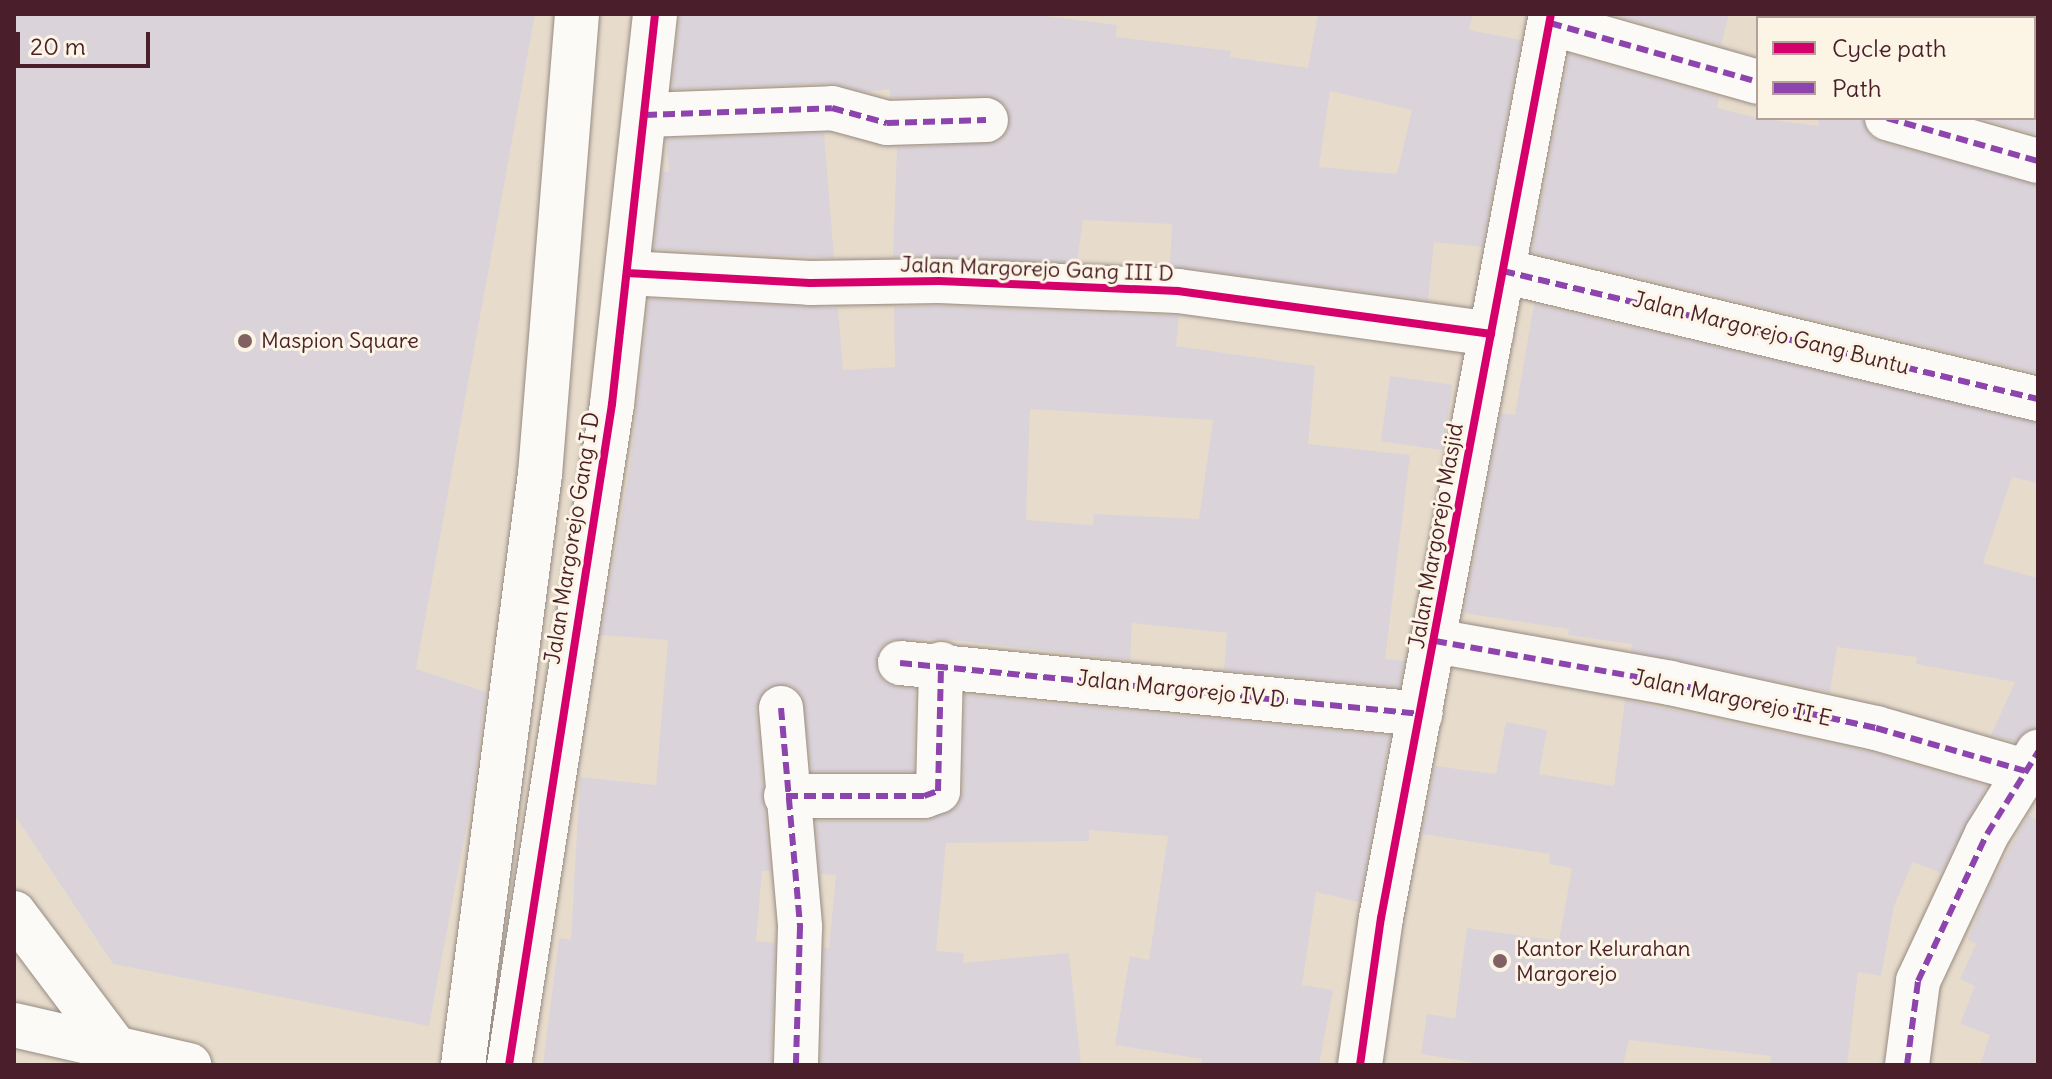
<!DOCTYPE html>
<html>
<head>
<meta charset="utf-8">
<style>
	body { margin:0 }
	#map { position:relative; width:2052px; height:1079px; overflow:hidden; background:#e7dccb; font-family:Delius,sans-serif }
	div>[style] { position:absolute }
	.building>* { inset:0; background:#dbd3da; transform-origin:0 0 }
	.roads { filter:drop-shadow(0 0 2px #978b84) drop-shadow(0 0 2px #978b84) }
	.minor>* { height:44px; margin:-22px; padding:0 22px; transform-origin:22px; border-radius:22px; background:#fbfaf7 }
	.quiet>* { height:6px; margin-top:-3px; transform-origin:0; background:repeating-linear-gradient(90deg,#8e44ad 0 12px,transparent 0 18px) }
	.cycleway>* { height:8px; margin:-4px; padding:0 4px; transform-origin:4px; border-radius:4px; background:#d6006c }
	.dots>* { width:22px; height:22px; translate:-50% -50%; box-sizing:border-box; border:4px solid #fcf5e5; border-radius:50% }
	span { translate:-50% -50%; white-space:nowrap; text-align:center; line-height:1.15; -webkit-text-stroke:6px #fcf5e5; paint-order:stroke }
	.street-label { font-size:22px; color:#4a1f2b }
	.poi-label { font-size:22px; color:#4a1f2b }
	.left { translate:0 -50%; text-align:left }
	.frame { position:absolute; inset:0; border:16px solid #4a1f2b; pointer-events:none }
	.legend { position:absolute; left:1756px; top:16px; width:280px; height:104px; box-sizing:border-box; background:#fcf5e5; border:2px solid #b59f9b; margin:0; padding:10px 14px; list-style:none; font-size:24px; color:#4a1f2b }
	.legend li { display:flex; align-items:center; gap:16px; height:40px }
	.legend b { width:40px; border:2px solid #b59f9b }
	.scale { position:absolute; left:16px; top:32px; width:134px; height:36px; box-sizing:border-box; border:4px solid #4a1f2b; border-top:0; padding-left:10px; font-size:24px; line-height:28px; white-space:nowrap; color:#4a1f2b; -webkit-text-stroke:6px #fcf5e5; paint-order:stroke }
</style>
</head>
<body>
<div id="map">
	<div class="building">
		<i style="clip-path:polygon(14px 14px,535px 14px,416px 669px,486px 692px,473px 792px,429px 1026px,113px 964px,14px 814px)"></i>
		<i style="clip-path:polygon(evenodd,680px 14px,1029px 14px,1117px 25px,1116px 37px,1231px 51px,1230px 57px,1308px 68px,1318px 14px,1473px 14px,1469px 30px,1521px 40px,1482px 247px,1434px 242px,1428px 300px,1170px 266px,1172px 224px,1083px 220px,1077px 262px,893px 257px,897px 148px,998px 142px,1008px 131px,1007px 106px,986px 95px,890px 98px,890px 89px,867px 92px,832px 83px,672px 89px,680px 14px,1330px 91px,1412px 110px,1397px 174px,1319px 167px,1330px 91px)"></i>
		<i style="clip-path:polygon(1610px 14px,1729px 14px,1721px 45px)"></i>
		<i style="clip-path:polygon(1569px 54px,1719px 97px,1717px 108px,1758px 118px,1818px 126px,1819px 118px,1863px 118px,1869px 135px,1880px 142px,2038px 185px,2038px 373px,1532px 252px)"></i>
		<i style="clip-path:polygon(1978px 118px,2038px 118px,2038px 135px)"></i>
		<i style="clip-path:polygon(824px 133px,834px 258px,654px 249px,663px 172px,669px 172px,666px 139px)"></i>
		<i style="clip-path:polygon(evenodd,649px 299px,838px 308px,843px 370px,895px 367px,894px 307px,939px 306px,1179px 316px,1176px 346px,1315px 366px,1308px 444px,1410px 455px,1385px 659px,1404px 661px,1399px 687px,1224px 670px,1227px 633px,1132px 623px,1130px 660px,942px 639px,890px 640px,879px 649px,877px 673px,886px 684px,915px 690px,913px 771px,812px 771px,802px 694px,791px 685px,767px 687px,756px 710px,770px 871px,762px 871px,756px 941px,775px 943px,771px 1065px,543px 1065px,559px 938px,571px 940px,580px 777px,656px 785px,668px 640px,601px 635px,630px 467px,649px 299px,1030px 409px,1213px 420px,1199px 519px,1094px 514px,1093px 525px,1026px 520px,1030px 409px)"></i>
		<i style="clip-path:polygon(1534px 304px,2038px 423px,2038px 483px,2012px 477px,1983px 563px,2038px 578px,2038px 727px,2015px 742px,1991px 735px,2015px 682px,1916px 664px,1917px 657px,1837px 647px,1830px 692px,1631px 651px,1632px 644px,1568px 635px,1569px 629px,1464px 613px,1501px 413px,1515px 415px)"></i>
		<i style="left:1390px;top:376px;width:63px;height:66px;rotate:8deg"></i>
		<i style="clip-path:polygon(965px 695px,1390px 736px,1359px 902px,1316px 892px,1302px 985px,1333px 990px,1319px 1065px,1201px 1065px,1202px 1059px,1115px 1045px,1130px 956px,1149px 960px,1168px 836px,1089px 830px,1089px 841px,946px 843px,936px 951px,964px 953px,963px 963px,1069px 953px,1081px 1065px,821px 1065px,824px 948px,829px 949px,836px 875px,820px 874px,816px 821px,925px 821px,958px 806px,963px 792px)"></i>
		<i style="clip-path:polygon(1625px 700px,1870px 752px,1987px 786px,1941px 873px,1913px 862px,1894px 906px,1881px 976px,1858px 972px,1847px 1065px,1770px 1065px,1771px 1056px,1629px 1040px,1623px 1065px,1489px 1065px,1421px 1054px,1427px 1014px,1455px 1018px,1467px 928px,1559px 941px,1572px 868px,1549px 864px,1550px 854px,1422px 834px,1435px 766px,1496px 774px,1506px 722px,1547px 730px,1539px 774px,1614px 786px)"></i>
		<i style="clip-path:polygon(2028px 815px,2038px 820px,2038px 1065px,1980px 1065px,1990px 1035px,1960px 1024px,1975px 986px,1960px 979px,1976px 944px,1968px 940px,1987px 892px)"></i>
	</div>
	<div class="roads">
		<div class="minor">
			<i style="left:1550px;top:23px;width:216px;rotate:15.8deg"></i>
			<i style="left:645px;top:115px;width:187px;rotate:-2.1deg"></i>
			<i style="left:832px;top:108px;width:57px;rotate:15.3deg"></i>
			<i style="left:887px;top:123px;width:99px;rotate:-1.7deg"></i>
			<i style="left:1887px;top:118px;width:157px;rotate:15.9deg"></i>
			<i style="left:1503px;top:271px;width:550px;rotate:13.46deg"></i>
			<i style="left:627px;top:273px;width:183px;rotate:3.1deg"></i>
			<i style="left:810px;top:283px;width:129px;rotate:-0.9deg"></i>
			<i style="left:939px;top:281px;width:239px;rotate:2.4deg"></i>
			<i style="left:1178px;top:291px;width:316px;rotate:7.8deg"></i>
			<i style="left:1435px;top:641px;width:239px;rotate:10.1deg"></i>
			<i style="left:1670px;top:683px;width:211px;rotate:12.3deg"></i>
			<i style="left:1876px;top:728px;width:155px;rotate:16.1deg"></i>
			<i style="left:900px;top:663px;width:523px;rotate:5.59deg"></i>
			<i style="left:781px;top:708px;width:220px;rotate:85deg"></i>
			<i style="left:800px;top:927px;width:138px;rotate:91.7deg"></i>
			<i style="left:786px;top:796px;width:138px"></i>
			<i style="left:924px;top:796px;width:15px;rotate:-20deg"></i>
			<i style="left:938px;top:791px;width:127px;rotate:-88.6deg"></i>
			<i style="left:14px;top:913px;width:173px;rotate:53deg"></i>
			<i style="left:14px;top:1025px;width:180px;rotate:12.9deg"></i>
			<i style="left:463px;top:1065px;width:596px;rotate:-82.58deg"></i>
			<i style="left:540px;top:474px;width:461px;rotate:-85.4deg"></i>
			<i style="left:509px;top:1065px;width:669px;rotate:-81.14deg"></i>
			<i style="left:612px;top:404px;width:392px;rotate:-83.7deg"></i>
			<i style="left:1360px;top:1065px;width:148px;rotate:-81.9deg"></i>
			<i style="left:1381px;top:918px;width:920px;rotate:-79.35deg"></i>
			<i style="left:1907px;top:1065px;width:85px;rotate:-82.5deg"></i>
			<i style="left:1918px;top:981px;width:162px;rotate:-64.9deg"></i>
			<i style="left:1987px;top:834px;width:97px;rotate:-58.1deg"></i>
		</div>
	</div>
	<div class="quiet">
		<i style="left:1550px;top:23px;width:216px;rotate:15.8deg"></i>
		<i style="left:645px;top:115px;width:187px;rotate:-2.1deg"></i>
		<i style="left:832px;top:108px;width:57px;rotate:15.3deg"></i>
		<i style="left:887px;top:123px;width:99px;rotate:-1.7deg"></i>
		<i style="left:1887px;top:118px;width:157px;rotate:15.9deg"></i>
		<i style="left:1503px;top:271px;width:550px;rotate:13.46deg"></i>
		<i style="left:1435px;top:641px;width:239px;rotate:10.1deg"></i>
		<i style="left:1670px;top:683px;width:211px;rotate:12.3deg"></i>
		<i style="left:1876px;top:728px;width:155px;rotate:16.1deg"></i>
		<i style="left:900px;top:663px;width:523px;rotate:5.59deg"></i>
		<i style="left:781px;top:708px;width:220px;rotate:85deg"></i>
		<i style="left:800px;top:927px;width:138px;rotate:91.7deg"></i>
		<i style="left:786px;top:796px;width:138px"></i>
		<i style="left:924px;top:796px;width:15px;rotate:-20deg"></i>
		<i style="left:938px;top:791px;width:127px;rotate:-88.6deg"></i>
		<i style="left:1907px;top:1065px;width:85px;rotate:-82.5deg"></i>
		<i style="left:1918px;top:981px;width:162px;rotate:-64.9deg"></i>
		<i style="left:1987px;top:834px;width:97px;rotate:-58.1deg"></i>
	</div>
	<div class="cycleway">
		<i style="left:627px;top:273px;width:183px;rotate:3.1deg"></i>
		<i style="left:810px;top:283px;width:129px;rotate:-0.9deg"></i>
		<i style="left:939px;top:281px;width:239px;rotate:2.4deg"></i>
		<i style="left:1178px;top:291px;width:316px;rotate:7.8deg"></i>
		<i style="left:509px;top:1065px;width:669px;rotate:-81.14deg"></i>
		<i style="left:612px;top:404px;width:392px;rotate:-83.7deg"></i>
		<i style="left:1360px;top:1065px;width:148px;rotate:-81.9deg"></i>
		<i style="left:1381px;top:918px;width:920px;rotate:-79.35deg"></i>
	</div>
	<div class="dots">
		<i style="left:245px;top:341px;background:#816163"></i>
		<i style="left:1500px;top:961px;background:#816163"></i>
	</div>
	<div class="street-label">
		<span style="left:1037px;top:269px;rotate:2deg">Jalan Margorejo Gang III D</span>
		<span style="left:1771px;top:333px;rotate:14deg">Jalan Margorejo Gang Buntu</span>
		<span style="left:1436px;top:536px;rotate:-80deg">Jalan Margorejo Masjid</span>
		<span style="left:572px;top:538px;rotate:-81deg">Jalan Margorejo Gang I D</span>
		<span style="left:1181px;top:689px;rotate:6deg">Jalan Margorejo IV D</span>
		<span style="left:1732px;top:698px;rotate:12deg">Jalan Margorejo II E</span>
	</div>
	<div class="poi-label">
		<span class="left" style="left:261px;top:341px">Maspion Square</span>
		<span class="left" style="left:1516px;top:961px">Kantor Kelurahan<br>Margorejo</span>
	</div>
	<div class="frame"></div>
	<ul class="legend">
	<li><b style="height:10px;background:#d6006c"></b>Cycle path</li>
	<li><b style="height:10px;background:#8e44ad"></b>Path</li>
	</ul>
	<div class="scale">20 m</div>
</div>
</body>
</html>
